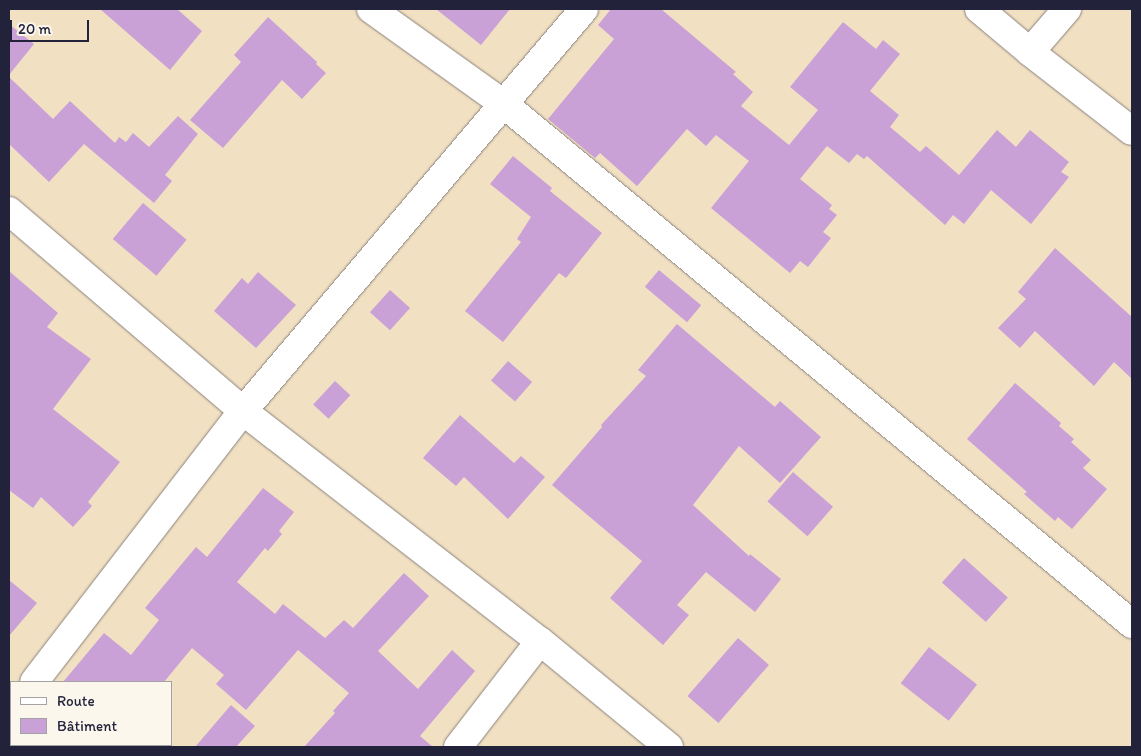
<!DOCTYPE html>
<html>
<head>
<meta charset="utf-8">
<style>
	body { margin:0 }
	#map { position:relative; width:1141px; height:756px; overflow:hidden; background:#f1e0c2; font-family:Itim,sans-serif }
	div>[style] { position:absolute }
	.building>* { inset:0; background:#caa1d7; transform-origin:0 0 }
	.roads { filter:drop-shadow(0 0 1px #8a817e) drop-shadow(0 0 1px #8a817e) }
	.minor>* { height:28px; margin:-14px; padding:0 14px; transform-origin:14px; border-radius:14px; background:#fff }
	span { translate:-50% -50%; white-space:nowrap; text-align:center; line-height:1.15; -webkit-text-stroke:4.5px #fbf7ec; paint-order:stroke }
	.frame { position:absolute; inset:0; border:10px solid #22223b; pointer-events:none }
	.legend { position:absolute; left:10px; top:681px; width:162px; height:65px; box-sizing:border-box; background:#fbf7ec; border:1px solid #a4a2a5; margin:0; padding:6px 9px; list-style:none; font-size:15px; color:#22223b }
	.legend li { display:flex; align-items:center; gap:10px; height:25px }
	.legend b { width:25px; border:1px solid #a4a2a5 }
	.scale { position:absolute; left:10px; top:20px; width:79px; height:22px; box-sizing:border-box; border:2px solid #22223b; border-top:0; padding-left:6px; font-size:15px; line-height:18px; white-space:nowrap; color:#22223b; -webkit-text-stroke:4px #fbf7ec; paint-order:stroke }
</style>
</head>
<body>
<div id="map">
	<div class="building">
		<i style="clip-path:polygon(100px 9px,177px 9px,202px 31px,170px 70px)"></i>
		<i style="clip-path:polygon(436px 9px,510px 9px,481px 45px)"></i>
		<i style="clip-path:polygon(611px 9px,661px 9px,736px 72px,733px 74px,753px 92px,741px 106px,789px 145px,818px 110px,790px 87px,843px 22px,876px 49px,883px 40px,900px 54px,870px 91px,899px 115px,890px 127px,920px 152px,926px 146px,959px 175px,997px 130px,1016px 147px,1030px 130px,1069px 162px,1061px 172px,1069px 177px,1031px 224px,991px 190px,964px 224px,953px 215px,945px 225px,867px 156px,864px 159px,857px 154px,849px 163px,827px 146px,800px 179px,832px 205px,829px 209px,837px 215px,823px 232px,831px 238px,808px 267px,800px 261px,790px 273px,711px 208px,749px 161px,716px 135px,706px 146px,687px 129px,637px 186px,600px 153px,595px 158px,548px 119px,614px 39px,598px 25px)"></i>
		<i style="clip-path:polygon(268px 17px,317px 62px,316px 64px,326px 73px,302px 99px,282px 80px,223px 148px,190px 120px,241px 62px,234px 55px)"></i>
		<i style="clip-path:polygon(9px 24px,34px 44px,9px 75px)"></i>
		<i style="clip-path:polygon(9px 77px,53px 119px,70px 101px,115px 143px,119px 137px,126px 142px,133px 133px,149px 147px,178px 116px,198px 134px,165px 175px,172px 181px,154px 203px,84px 144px,49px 182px,9px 144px)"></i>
		<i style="clip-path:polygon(513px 156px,552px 188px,550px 191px,602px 233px,566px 278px,559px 273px,503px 342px,465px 311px,521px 242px,517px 239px,531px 217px,490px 184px)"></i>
		<i style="left:143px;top:203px;width:57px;height:47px;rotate:40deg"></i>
		<i style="clip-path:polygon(1055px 248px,1132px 317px,1132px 379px,1114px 362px,1094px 386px,1035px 331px,1020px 348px,998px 328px,1026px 299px,1018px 292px)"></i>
		<i style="left:659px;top:270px;width:55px;height:22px;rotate:40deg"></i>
		<i style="clip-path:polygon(9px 271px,58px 313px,47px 327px,91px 359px,53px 409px,120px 462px,88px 502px,92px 506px,73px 527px,41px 497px,33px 508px,9px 490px)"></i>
		<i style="clip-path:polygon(258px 272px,296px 305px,256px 348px,214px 311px,242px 278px,248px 284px)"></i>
		<i style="left:390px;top:290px;width:27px;height:30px;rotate:42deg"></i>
		<i style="clip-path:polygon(677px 324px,775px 407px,780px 401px,821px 437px,780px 483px,739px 446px,693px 505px,749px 556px,750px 554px,781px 579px,755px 612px,706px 572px,677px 605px,689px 615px,663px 645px,610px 598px,642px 561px,552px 485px,602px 427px,601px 425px,646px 376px,638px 370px)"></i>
		<i style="left:508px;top:361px;width:32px;height:26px;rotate:41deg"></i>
		<i style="left:335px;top:381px;width:21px;height:32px;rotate:43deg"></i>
		<i style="clip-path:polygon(1015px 383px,1061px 423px,1059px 426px,1074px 439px,1071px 442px,1091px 460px,1083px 468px,1107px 489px,1072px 529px,1058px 517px,1055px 521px,1024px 494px,1027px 492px,967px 439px)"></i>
		<i style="clip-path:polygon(460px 415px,514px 463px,521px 456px,545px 477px,508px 519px,464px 477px,456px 486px,423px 458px)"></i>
		<i style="left:793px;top:472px;width:53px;height:39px;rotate:41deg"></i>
		<i style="clip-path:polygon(263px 488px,294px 512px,279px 531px,282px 534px,268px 551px,265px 548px,237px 582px,275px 614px,283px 604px,325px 638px,344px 620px,353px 628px,404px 573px,429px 596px,378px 651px,418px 689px,452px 650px,475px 671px,420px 736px,433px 747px,304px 747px,335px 713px,333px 711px,349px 693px,298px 650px,246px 710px,216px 684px,224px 675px,192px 648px,164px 682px,63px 682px,104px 633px,131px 655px,159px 620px,145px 608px,196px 547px,207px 557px)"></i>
		<i style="left:964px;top:558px;width:59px;height:33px;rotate:42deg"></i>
		<i style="clip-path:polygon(9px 580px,37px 603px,9px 636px)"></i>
		<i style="left:738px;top:638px;width:41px;height:77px;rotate:41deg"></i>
		<i style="left:929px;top:647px;width:61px;height:46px;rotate:38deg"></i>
		<i style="clip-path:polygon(231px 705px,255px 726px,236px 747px,195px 747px)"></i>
	</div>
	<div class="roads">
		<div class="minor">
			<i style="left:371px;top:9px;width:165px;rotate:35.6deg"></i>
			<i style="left:505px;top:105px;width:814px;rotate:39.62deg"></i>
			<i style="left:979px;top:9px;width:67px;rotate:40.1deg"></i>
			<i style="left:1030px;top:52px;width:129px;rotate:37.8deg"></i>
			<i style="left:1030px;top:52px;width:57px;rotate:-49.3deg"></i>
			<i style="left:9px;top:211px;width:308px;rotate:40.5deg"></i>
			<i style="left:243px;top:411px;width:376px;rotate:37.8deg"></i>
			<i style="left:540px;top:641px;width:167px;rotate:39.4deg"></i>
			<i style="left:34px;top:682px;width:342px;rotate:-52.4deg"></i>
			<i style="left:243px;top:411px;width:527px;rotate:-49.69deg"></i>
			<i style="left:9px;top:715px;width:4px;rotate:-56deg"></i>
			<i style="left:458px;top:747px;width:134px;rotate:-52.3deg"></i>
		</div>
	</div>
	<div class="frame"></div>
	<ul class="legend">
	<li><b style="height:6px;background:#fff"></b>Route</li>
	<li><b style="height:14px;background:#caa1d7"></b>Bâtiment</li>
	</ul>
	<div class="scale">20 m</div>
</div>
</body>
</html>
